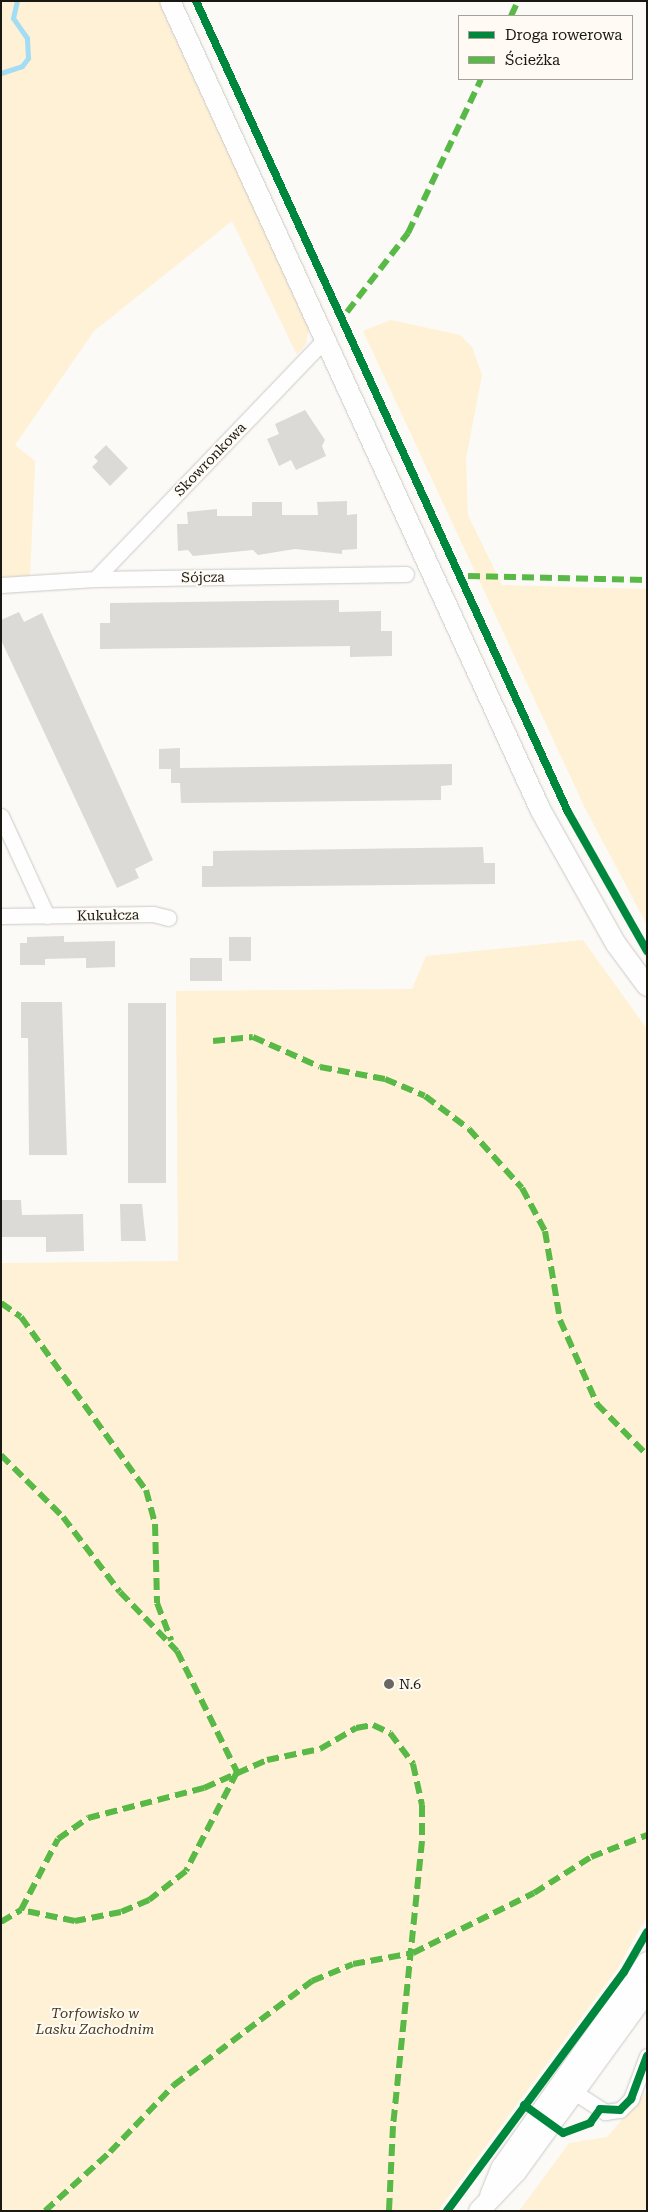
<!DOCTYPE html>
<html>
<head>
<meta charset="utf-8">
<style>
	body { margin:0 }
	#map { position:relative; width:648px; height:2212px; overflow:hidden; background:#fcfaf7; font-family:"Roboto Serif",serif }
	div>[style] { position:absolute }
	.green>* { inset:0; background:#fef1d5 }
	.stream>* { height:5px; margin:-2.5px; padding:0 2.5px; transform-origin:2.5px; border-radius:2.5px; background:#a2ddf4 }
	.building>* { inset:0; background:#dcdad6; transform-origin:0 0 }
	.roads { filter:drop-shadow(0 0 1px #cbc9c6) drop-shadow(0 0 1px #cbc9c6) }
	.street>* { height:15px; margin:-7.5px; padding:0 7.5px; transform-origin:7.5px; border-radius:7.5px; background:#fffefe }
	.secondary>* { height:20px; margin:-10px; padding:0 10px; transform-origin:10px; border-radius:10px; background:#fffefe }
	.quiet>* { height:6px; margin-top:-3px; transform-origin:0; background:repeating-linear-gradient(90deg,#58b947 0 12px,transparent 0 18px) }
	.cycleway>* { height:8px; margin:-4px; padding:0 4px; transform-origin:4px; border-radius:4px; background:#00873e }
	.dots>* { width:14px; height:14px; translate:-50% -50%; box-sizing:border-box; border:2px solid #fffbf4; border-radius:50% }
	span { translate:-50% -50%; white-space:nowrap; text-align:center; line-height:1.15; -webkit-text-stroke:4px #fffbf4; paint-order:stroke }
	.street-label { font-size:14px; color:#1a1813 }
	.poi-label { font-size:14px; color:#1a1813 }
	.left { translate:0 -50%; text-align:left }
	.park-label { font-size:14px; color:#46391a; font-style:italic }
	.frame { position:absolute; inset:0; border:2px solid #1a1813; pointer-events:none }
	.legend { position:absolute; left:458px; top:15px; width:175px; height:65px; box-sizing:border-box; background:#fffbf4; border:1px solid #a3a09a; margin:0; padding:6px 9px; list-style:none; font-size:15px; color:#1a1813 }
	.legend li { display:flex; align-items:center; gap:10px; height:25px }
	.legend b { width:25px; border:1px solid #a3a09a }
</style>
</head>
<body>
<div id="map">
	<div class="green">
		<i style="clip-path:polygon(1px 1px,158px 1px,309px 327px,306px 344px,297px 355px,232px 221px,94px 331px,15px 445px,35px 461px,35px 467px,30px 577px,1px 579px)"></i>
		<i style="clip-path:polygon(391px 320px,460px 335px,472px 347px,482px 375px,466px 459px,468px 515px,502px 585px,647px 589px,647px 925px,585px 808px,363px 331px)"></i>
		<i style="clip-path:polygon(583px 940px,647px 1029px,647px 1916px,618px 1968px,438px 2211px,1px 2211px,1px 1263px,178px 1261px,176px 991px,412px 989px,426px 956px)"></i>
		<i style="clip-path:polygon(647px 2091px,647px 2211px,519px 2211px,569px 2143px,607px 2137px)"></i>
	</div>
	<div class="stream">
		<i style="left:1px;top:73px;width:22px;rotate:-18deg"></i>
		<i style="left:22px;top:66px;width:10px;rotate:-53deg"></i>
		<i style="left:28px;top:58px;width:20px;rotate:-93deg"></i>
		<i style="left:27px;top:38px;width:24px;rotate:-125deg"></i>
		<i style="left:13px;top:18px;width:17px;rotate:-77deg"></i>
	</div>
	<div class="building">
		<i style="clip-path:polygon(305px 410px,325px 440px,322px 446px,326px 456px,296px 470px,291px 460px,279px 466px,267px 439px,279px 434px,275px 424px)"></i>
		<i style="clip-path:polygon(106px 445px,128px 468px,110px 486px,92px 467px,98px 461px,94px 457px)"></i>
		<i style="clip-path:polygon(347px 501px,347px 515px,357px 514px,357px 549px,342px 550px,342px 554px,295px 549px,258px 555px,253px 550px,193px 556px,188px 550px,178px 551px,177px 524px,188px 524px,187px 512px,217px 509px,217px 516px,252px 516px,252px 502px,282px 502px,282px 515px,318px 515px,317px 502px)"></i>
		<i style="clip-path:polygon(339px 600px,339px 612px,381px 611px,381px 631px,392px 631px,392px 656px,350px 657px,350px 646px,100px 649px,100px 623px,110px 623px,110px 603px)"></i>
		<i style="clip-path:polygon(19px 612px,24px 622px,42px 613px,153px 860px,135px 869px,139px 878px,117px 888px,1px 640px,1px 620px)"></i>
		<i style="clip-path:polygon(180px 748px,180px 768px,452px 764px,452px 785px,441px 786px,441px 800px,181px 803px,180px 783px,171px 783px,171px 769px,159px 769px,159px 749px)"></i>
		<i style="clip-path:polygon(483px 847px,484px 863px,495px 863px,495px 884px,202px 887px,202px 866px,213px 866px,213px 851px)"></i>
		<i style="clip-path:polygon(64px 936px,64px 942px,115px 941px,115px 967px,86px 968px,86px 958px,45px 959px,45px 965px,20px 965px,20px 943px,27px 943px,27px 937px)"></i>
		<i style="left:229px;top:937px;width:22px;height:24px"></i>
		<i style="left:190px;top:958px;width:32px;height:23px"></i>
		<i style="clip-path:polygon(21px 1002px,62px 1002px,67px 1155px,29px 1155px,28px 1038px,21px 1038px)"></i>
		<i style="left:128px;top:1003px;width:38px;height:180px"></i>
		<i style="clip-path:polygon(1px 1200px,21px 1200px,22px 1215px,83px 1214px,84px 1251px,46px 1252px,46px 1237px,1px 1237px)"></i>
		<i style="clip-path:polygon(120px 1204px,142px 1204px,146px 1241px,121px 1241px)"></i>
	</div>
	<div class="roads">
		<div class="street">
			<i style="left:95px;top:579px;width:332px;rotate:-46.2deg"></i>
			<i style="left:1px;top:585px;width:94px;rotate:-3.7deg"></i>
			<i style="left:95px;top:579px;width:311px;rotate:-0.9deg"></i>
			<i style="left:1px;top:816px;width:110px;rotate:65.3deg"></i>
			<i style="left:1px;top:916px;width:152px;rotate:-0.8deg"></i>
			<i style="left:153px;top:914px;width:16px;rotate:14deg"></i>
			<i style="left:565px;top:2086px;width:48px;rotate:33deg"></i>
			<i style="left:605px;top:2112px;width:15px;rotate:-8deg"></i>
			<i style="left:620px;top:2110px;width:16px;rotate:-45deg"></i>
			<i style="left:631px;top:2099px;width:46px;rotate:-69.6deg"></i>
		</div>
		<div class="secondary">
			<i style="left:170px;top:1px;width:891px;rotate:65.39deg"></i>
			<i style="left:541px;top:811px;width:153px;rotate:60.6deg"></i>
			<i style="left:616px;top:944px;width:52px;rotate:53.6deg"></i>
			<i style="left:490px;top:2196px;width:31px;rotate:-68deg"></i>
			<i style="left:502px;top:2167px;width:251px;rotate:-54.7deg"></i>
			<i style="left:479px;top:2211px;width:54px;rotate:-46.5deg"></i>
			<i style="left:516px;top:2172px;width:223px;rotate:-54deg"></i>
		</div>
	</div>
	<div class="quiet">
		<i style="left:511px;top:16px;width:17px;rotate:-65deg"></i>
		<i style="left:347px;top:312px;width:100px;rotate:-52.3deg"></i>
		<i style="left:408px;top:233px;width:170px;rotate:-64.6deg"></i>
		<i style="left:468px;top:576px;width:179px;rotate:1.3deg"></i>
		<i style="left:213px;top:1041px;width:40px;rotate:-5.7deg"></i>
		<i style="left:253px;top:1037px;width:73px;rotate:24.1deg"></i>
		<i style="left:320px;top:1067px;width:66px;rotate:10.5deg"></i>
		<i style="left:385px;top:1079px;width:43px;rotate:23deg"></i>
		<i style="left:425px;top:1096px;width:55px;rotate:36.9deg"></i>
		<i style="left:469px;top:1129px;width:79px;rotate:48.1deg"></i>
		<i style="left:522px;top:1188px;width:49px;rotate:61.9deg"></i>
		<i style="left:545px;top:1231px;width:90px;rotate:80.4deg"></i>
		<i style="left:560px;top:1320px;width:92px;rotate:66.2deg"></i>
		<i style="left:597px;top:1404px;width:71px;rotate:45.6deg"></i>
		<i style="left:1px;top:1303px;width:24px;rotate:35deg"></i>
		<i style="left:21px;top:1317px;width:213px;rotate:54.2deg"></i>
		<i style="left:146px;top:1490px;width:35px;rotate:75deg"></i>
		<i style="left:155px;top:1524px;width:79px;rotate:88.5deg"></i>
		<i style="left:157px;top:1603px;width:40px;rotate:69deg"></i>
		<i style="left:1px;top:1455px;width:88px;rotate:45deg"></i>
		<i style="left:63px;top:1517px;width:94px;rotate:52.8deg"></i>
		<i style="left:120px;top:1592px;width:82px;rotate:46deg"></i>
		<i style="left:177px;top:1651px;width:135px;rotate:63.6deg"></i>
		<i style="left:237px;top:1772px;width:111px;rotate:117.3deg"></i>
		<i style="left:186px;top:1871px;width:47px;rotate:141.9deg"></i>
		<i style="left:149px;top:1900px;width:30px;rotate:157deg"></i>
		<i style="left:121px;top:1912px;width:47px;rotate:168.9deg"></i>
		<i style="left:75px;top:1921px;width:55px;rotate:-168.5deg"></i>
		<i style="left:1px;top:1922px;width:23px;rotate:-31deg"></i>
		<i style="left:21px;top:1910px;width:80px;rotate:-62.5deg"></i>
		<i style="left:58px;top:1839px;width:37px;rotate:-35deg"></i>
		<i style="left:88px;top:1818px;width:120px;rotate:-14.5deg"></i>
		<i style="left:204px;top:1788px;width:69px;rotate:-24deg"></i>
		<i style="left:267px;top:1760px;width:54px;rotate:-11.7deg"></i>
		<i style="left:320px;top:1749px;width:42px;rotate:-30.3deg"></i>
		<i style="left:356px;top:1728px;width:17px;rotate:-10deg"></i>
		<i style="left:373px;top:1725px;width:19px;rotate:25deg"></i>
		<i style="left:390px;top:1733px;width:39px;rotate:53deg"></i>
		<i style="left:413px;top:1764px;width:42px;rotate:77.6deg"></i>
		<i style="left:422px;top:1805px;width:36px;rotate:90deg"></i>
		<i style="left:422px;top:1841px;width:286px;rotate:95.8deg"></i>
		<i style="left:393px;top:2126px;width:85px;rotate:92.7deg"></i>
		<i style="left:45px;top:2211px;width:88px;rotate:-42.2deg"></i>
		<i style="left:110px;top:2152px;width:93px;rotate:-46.3deg"></i>
		<i style="left:174px;top:2085px;width:173px;rotate:-37deg"></i>
		<i style="left:312px;top:1981px;width:44px;rotate:-22.5deg"></i>
		<i style="left:353px;top:1964px;width:61px;rotate:-10.4deg"></i>
		<i style="left:413px;top:1953px;width:135px;rotate:-26.4deg"></i>
		<i style="left:534px;top:1893px;width:67px;rotate:-32.3deg"></i>
		<i style="left:591px;top:1857px;width:60px;rotate:-21.4deg"></i>
	</div>
	<div class="cycleway">
		<i style="left:196px;top:1px;width:892px;rotate:65.36deg"></i>
		<i style="left:568px;top:812px;width:160px;rotate:60.4deg"></i>
		<i style="left:524px;top:2105px;width:48px;rotate:35.7deg"></i>
		<i style="left:563px;top:2133px;width:29px;rotate:-20deg"></i>
		<i style="left:590px;top:2123px;width:17px;rotate:-54deg"></i>
		<i style="left:600px;top:2109px;width:20px;rotate:3deg"></i>
		<i style="left:620px;top:2110px;width:16px;rotate:-45deg"></i>
		<i style="left:631px;top:2099px;width:46px;rotate:-69.6deg"></i>
		<i style="left:447px;top:2211px;width:297px;rotate:-53.5deg"></i>
		<i style="left:624px;top:1972px;width:46px;rotate:-60.1deg"></i>
	</div>
	<div class="dots">
		<i style="left:389px;top:1684px;background:#696763"></i>
	</div>
	<div class="street-label">
		<span style="left:210px;top:459px;rotate:-46deg">Skowronkowa</span>
		<span style="left:203px;top:577px;rotate:-1deg">Sójcza</span>
		<span style="left:108px;top:915px;rotate:-1deg">Kukułcza</span>
	</div>
	<div class="poi-label">
		<span class="left" style="left:399px;top:1684px">N.6</span>
	</div>
	<div class="park-label">
		<span style="left:95px;top:2021px">Torfowisko w<br>Lasku Zachodnim</span>
	</div>
	<div class="frame"></div>
	<ul class="legend">
	<li><b style="height:6px;background:#00873e"></b>Droga rowerowa</li>
	<li><b style="height:6px;background:#58b947"></b>Ścieżka</li>
	</ul>
</div>
</body>
</html>
